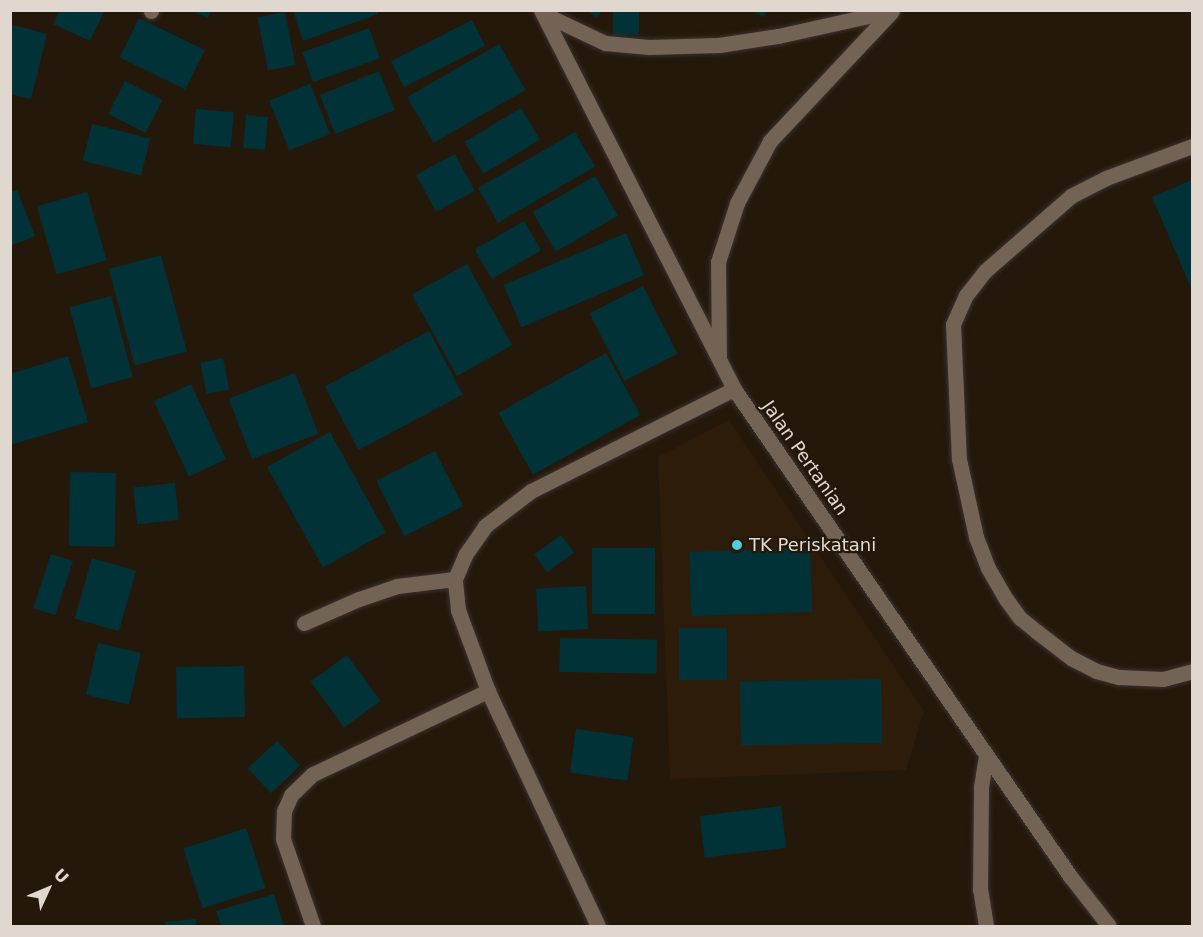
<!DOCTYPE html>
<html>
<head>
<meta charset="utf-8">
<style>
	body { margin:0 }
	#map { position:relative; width:1203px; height:937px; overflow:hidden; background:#24180b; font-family:"DejaVu Sans",sans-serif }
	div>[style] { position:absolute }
	.built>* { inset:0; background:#2e1c0a }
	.building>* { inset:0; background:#003238; transform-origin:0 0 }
	.roads { filter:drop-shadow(0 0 2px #3b322e) drop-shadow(0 0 2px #3b322e) }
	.minor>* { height:15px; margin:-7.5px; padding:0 7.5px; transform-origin:7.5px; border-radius:7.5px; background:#736355 }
	.dots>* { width:16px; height:16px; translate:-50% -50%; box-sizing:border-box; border:3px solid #24180b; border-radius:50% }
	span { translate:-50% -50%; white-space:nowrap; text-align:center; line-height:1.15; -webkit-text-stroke:4.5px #24180b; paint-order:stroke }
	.street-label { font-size:18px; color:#e0d7cf }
	.poi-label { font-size:18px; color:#e0d7cf }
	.left { translate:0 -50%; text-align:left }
	.frame { position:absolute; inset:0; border:12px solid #e0d7cf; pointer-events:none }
	.north { position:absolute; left:18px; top:859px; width:60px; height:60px; -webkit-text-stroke:4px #24180b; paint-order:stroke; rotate:46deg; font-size:16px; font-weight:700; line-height:24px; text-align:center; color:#e0d7cf }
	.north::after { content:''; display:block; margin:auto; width:21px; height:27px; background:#e0d7cf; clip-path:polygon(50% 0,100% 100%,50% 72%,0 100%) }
</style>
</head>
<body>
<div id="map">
	<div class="built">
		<i style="clip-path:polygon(729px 420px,924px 711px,906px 770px,670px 779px,658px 457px)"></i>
	</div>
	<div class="building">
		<i style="clip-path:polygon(60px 10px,105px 10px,90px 41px,53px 24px)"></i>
		<i style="clip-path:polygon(190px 10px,211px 10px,208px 18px)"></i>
		<i style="clip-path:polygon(293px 10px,377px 10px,378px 14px,303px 41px)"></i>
		<i style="clip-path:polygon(587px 10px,602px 10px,597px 18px)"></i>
		<i style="left:613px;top:10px;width:26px;height:25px"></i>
		<i style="clip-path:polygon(749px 10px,767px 10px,764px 17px)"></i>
		<i style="left:285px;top:12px;width:54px;height:28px;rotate:79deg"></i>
		<i style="left:139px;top:18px;width:73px;height:44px;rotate:26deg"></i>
		<i style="left:472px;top:20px;width:29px;height:91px;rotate:63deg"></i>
		<i style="clip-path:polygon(10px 24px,47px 34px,31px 99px,10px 94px)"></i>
		<i style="left:369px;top:28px;width:32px;height:71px;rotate:70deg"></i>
		<i style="left:499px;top:44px;width:53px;height:106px;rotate:60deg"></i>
		<i style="left:379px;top:71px;width:42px;height:64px;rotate:68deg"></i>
		<i style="left:125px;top:81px;width:42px;height:37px;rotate:27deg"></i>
		<i style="left:310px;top:84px;width:54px;height:44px;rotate:68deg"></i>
		<i style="left:521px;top:108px;width:37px;height:66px;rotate:59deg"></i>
		<i style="left:196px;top:109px;width:38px;height:35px;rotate:5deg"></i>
		<i style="left:246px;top:115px;width:22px;height:33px;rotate:5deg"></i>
		<i style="left:92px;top:124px;width:60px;height:38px;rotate:14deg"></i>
		<i style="left:575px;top:132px;width:40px;height:112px;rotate:60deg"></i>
		<i style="left:455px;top:154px;width:42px;height:44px;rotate:62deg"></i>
		<i style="left:595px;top:176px;width:46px;height:72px;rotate:60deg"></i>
		<i style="clip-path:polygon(1192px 180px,1192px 290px,1152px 197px)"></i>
		<i style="clip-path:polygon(17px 190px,35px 236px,10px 246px,10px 192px)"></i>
		<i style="left:87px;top:192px;width:71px;height:52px;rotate:74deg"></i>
		<i style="left:524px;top:221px;width:34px;height:57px;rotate:60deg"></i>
		<i style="left:626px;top:233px;width:46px;height:133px;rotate:67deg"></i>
		<i style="left:161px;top:255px;width:100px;height:54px;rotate:75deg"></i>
		<i style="left:467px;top:264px;width:93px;height:63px;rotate:61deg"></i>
		<i style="left:643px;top:286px;width:76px;height:60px;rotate:63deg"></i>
		<i style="left:111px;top:296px;width:84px;height:43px;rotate:75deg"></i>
		<i style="left:429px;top:331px;width:72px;height:118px;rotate:62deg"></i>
		<i style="left:606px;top:353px;width:71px;height:123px;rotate:61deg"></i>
		<i style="clip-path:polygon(68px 356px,88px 422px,10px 445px,10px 374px)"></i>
		<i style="left:223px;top:358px;width:32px;height:23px;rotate:79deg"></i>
		<i style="left:295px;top:373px;width:65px;height:71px;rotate:69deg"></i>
		<i style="left:191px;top:384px;width:83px;height:41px;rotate:65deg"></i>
		<i style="left:330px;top:432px;width:115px;height:72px;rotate:61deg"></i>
		<i style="left:435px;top:451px;width:62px;height:66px;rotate:63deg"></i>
		<i style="left:70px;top:472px;width:46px;height:74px;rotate:1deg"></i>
		<i style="left:175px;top:483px;width:37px;height:42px;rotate:84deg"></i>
		<i style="left:561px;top:535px;width:22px;height:33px;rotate:54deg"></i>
		<i style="left:592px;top:548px;width:63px;height:66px"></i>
		<i style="left:810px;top:548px;width:64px;height:121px;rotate:88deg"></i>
		<i style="left:51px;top:554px;width:23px;height:57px;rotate:18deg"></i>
		<i style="left:92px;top:558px;width:46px;height:63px;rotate:16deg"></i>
		<i style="left:586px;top:586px;width:43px;height:50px;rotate:87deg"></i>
		<i style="left:679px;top:628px;width:48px;height:52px"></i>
		<i style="left:560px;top:638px;width:97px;height:34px;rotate:1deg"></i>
		<i style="left:98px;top:643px;width:44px;height:53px;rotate:13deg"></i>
		<i style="left:347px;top:655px;width:57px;height:45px;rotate:54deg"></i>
		<i style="left:244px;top:666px;width:51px;height:68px;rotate:89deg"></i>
		<i style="left:881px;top:679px;width:64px;height:141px;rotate:89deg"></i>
		<i style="left:576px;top:729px;width:58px;height:44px;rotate:8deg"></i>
		<i style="left:277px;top:741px;width:34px;height:40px;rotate:47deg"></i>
		<i style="left:781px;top:806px;width:42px;height:82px;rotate:83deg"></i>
		<i style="left:246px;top:828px;width:63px;height:66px;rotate:72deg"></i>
		<i style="clip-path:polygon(274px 894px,284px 926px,221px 926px,216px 911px)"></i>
		<i style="clip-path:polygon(196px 919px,196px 926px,165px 926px,165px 922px)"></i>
	</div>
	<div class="roads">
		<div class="minor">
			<i style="left:541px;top:10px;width:425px;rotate:63deg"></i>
			<i style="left:734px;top:389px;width:592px;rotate:55.4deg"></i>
			<i style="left:1070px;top:876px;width:63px;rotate:52deg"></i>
			<i style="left:151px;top:11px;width:1px;rotate:-90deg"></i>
			<i style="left:544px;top:14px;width:68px;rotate:25.4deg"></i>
			<i style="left:605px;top:43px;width:44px;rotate:5.2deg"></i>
			<i style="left:649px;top:47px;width:70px;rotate:-1.6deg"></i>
			<i style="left:719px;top:45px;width:60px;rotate:-8.7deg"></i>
			<i style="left:778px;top:36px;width:116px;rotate:-12.5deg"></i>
			<i style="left:1192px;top:146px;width:92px;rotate:159.6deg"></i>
			<i style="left:1106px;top:178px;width:39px;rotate:153deg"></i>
			<i style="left:1071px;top:196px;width:114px;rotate:138.9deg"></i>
			<i style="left:985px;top:271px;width:31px;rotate:128deg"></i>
			<i style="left:966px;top:295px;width:32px;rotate:114deg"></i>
			<i style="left:953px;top:324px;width:135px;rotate:87.5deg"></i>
			<i style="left:959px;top:459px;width:80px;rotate:77.7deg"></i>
			<i style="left:976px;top:537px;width:33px;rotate:69deg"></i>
			<i style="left:988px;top:568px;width:36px;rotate:60deg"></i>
			<i style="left:1006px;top:599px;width:24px;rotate:54deg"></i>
			<i style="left:1020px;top:618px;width:21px;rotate:39deg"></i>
			<i style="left:1036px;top:631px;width:44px;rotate:37.6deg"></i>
			<i style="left:1071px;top:658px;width:28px;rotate:27deg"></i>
			<i style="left:1096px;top:671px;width:24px;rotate:15deg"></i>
			<i style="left:1119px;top:677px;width:44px;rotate:2.6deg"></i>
			<i style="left:1163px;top:679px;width:30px;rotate:-15deg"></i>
			<i style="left:719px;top:357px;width:95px;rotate:-90.6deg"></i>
			<i style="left:718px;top:262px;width:62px;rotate:-72.1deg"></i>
			<i style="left:737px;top:203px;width:70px;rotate:-62deg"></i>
			<i style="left:770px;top:141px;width:178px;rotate:-46.8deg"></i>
			<i style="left:304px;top:623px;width:60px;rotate:-23.6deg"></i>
			<i style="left:359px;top:599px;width:40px;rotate:-18.9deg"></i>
			<i style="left:397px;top:586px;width:58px;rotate:-6.9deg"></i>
			<i style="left:313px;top:926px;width:92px;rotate:-109deg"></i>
			<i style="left:283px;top:839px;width:28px;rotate:-88deg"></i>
			<i style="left:284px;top:811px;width:17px;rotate:-66deg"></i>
			<i style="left:291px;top:795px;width:30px;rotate:-44deg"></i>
			<i style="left:313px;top:774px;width:194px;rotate:-25.4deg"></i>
			<i style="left:598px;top:926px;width:259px;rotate:-115.1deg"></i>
			<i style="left:488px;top:691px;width:86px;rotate:-110.3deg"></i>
			<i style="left:458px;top:610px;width:31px;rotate:-96deg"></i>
			<i style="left:455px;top:579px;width:26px;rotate:-67deg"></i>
			<i style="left:465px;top:555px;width:35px;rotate:-55deg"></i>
			<i style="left:485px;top:526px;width:58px;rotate:-37.3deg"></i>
			<i style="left:531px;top:491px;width:227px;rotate:-26.7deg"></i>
			<i style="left:986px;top:926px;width:36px;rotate:-99deg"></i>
			<i style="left:980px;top:890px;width:103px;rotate:-89.4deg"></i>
			<i style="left:981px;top:787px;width:32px;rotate:-81deg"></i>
		</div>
	</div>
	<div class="dots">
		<i style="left:737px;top:545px;background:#53cbdb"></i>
	</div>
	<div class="street-label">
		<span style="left:805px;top:458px;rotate:55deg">Jalan Pertanian</span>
	</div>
	<div class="poi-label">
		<span class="left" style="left:749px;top:545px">TK Periskatani</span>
	</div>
	<div class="frame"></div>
	<div class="north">U</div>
</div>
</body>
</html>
